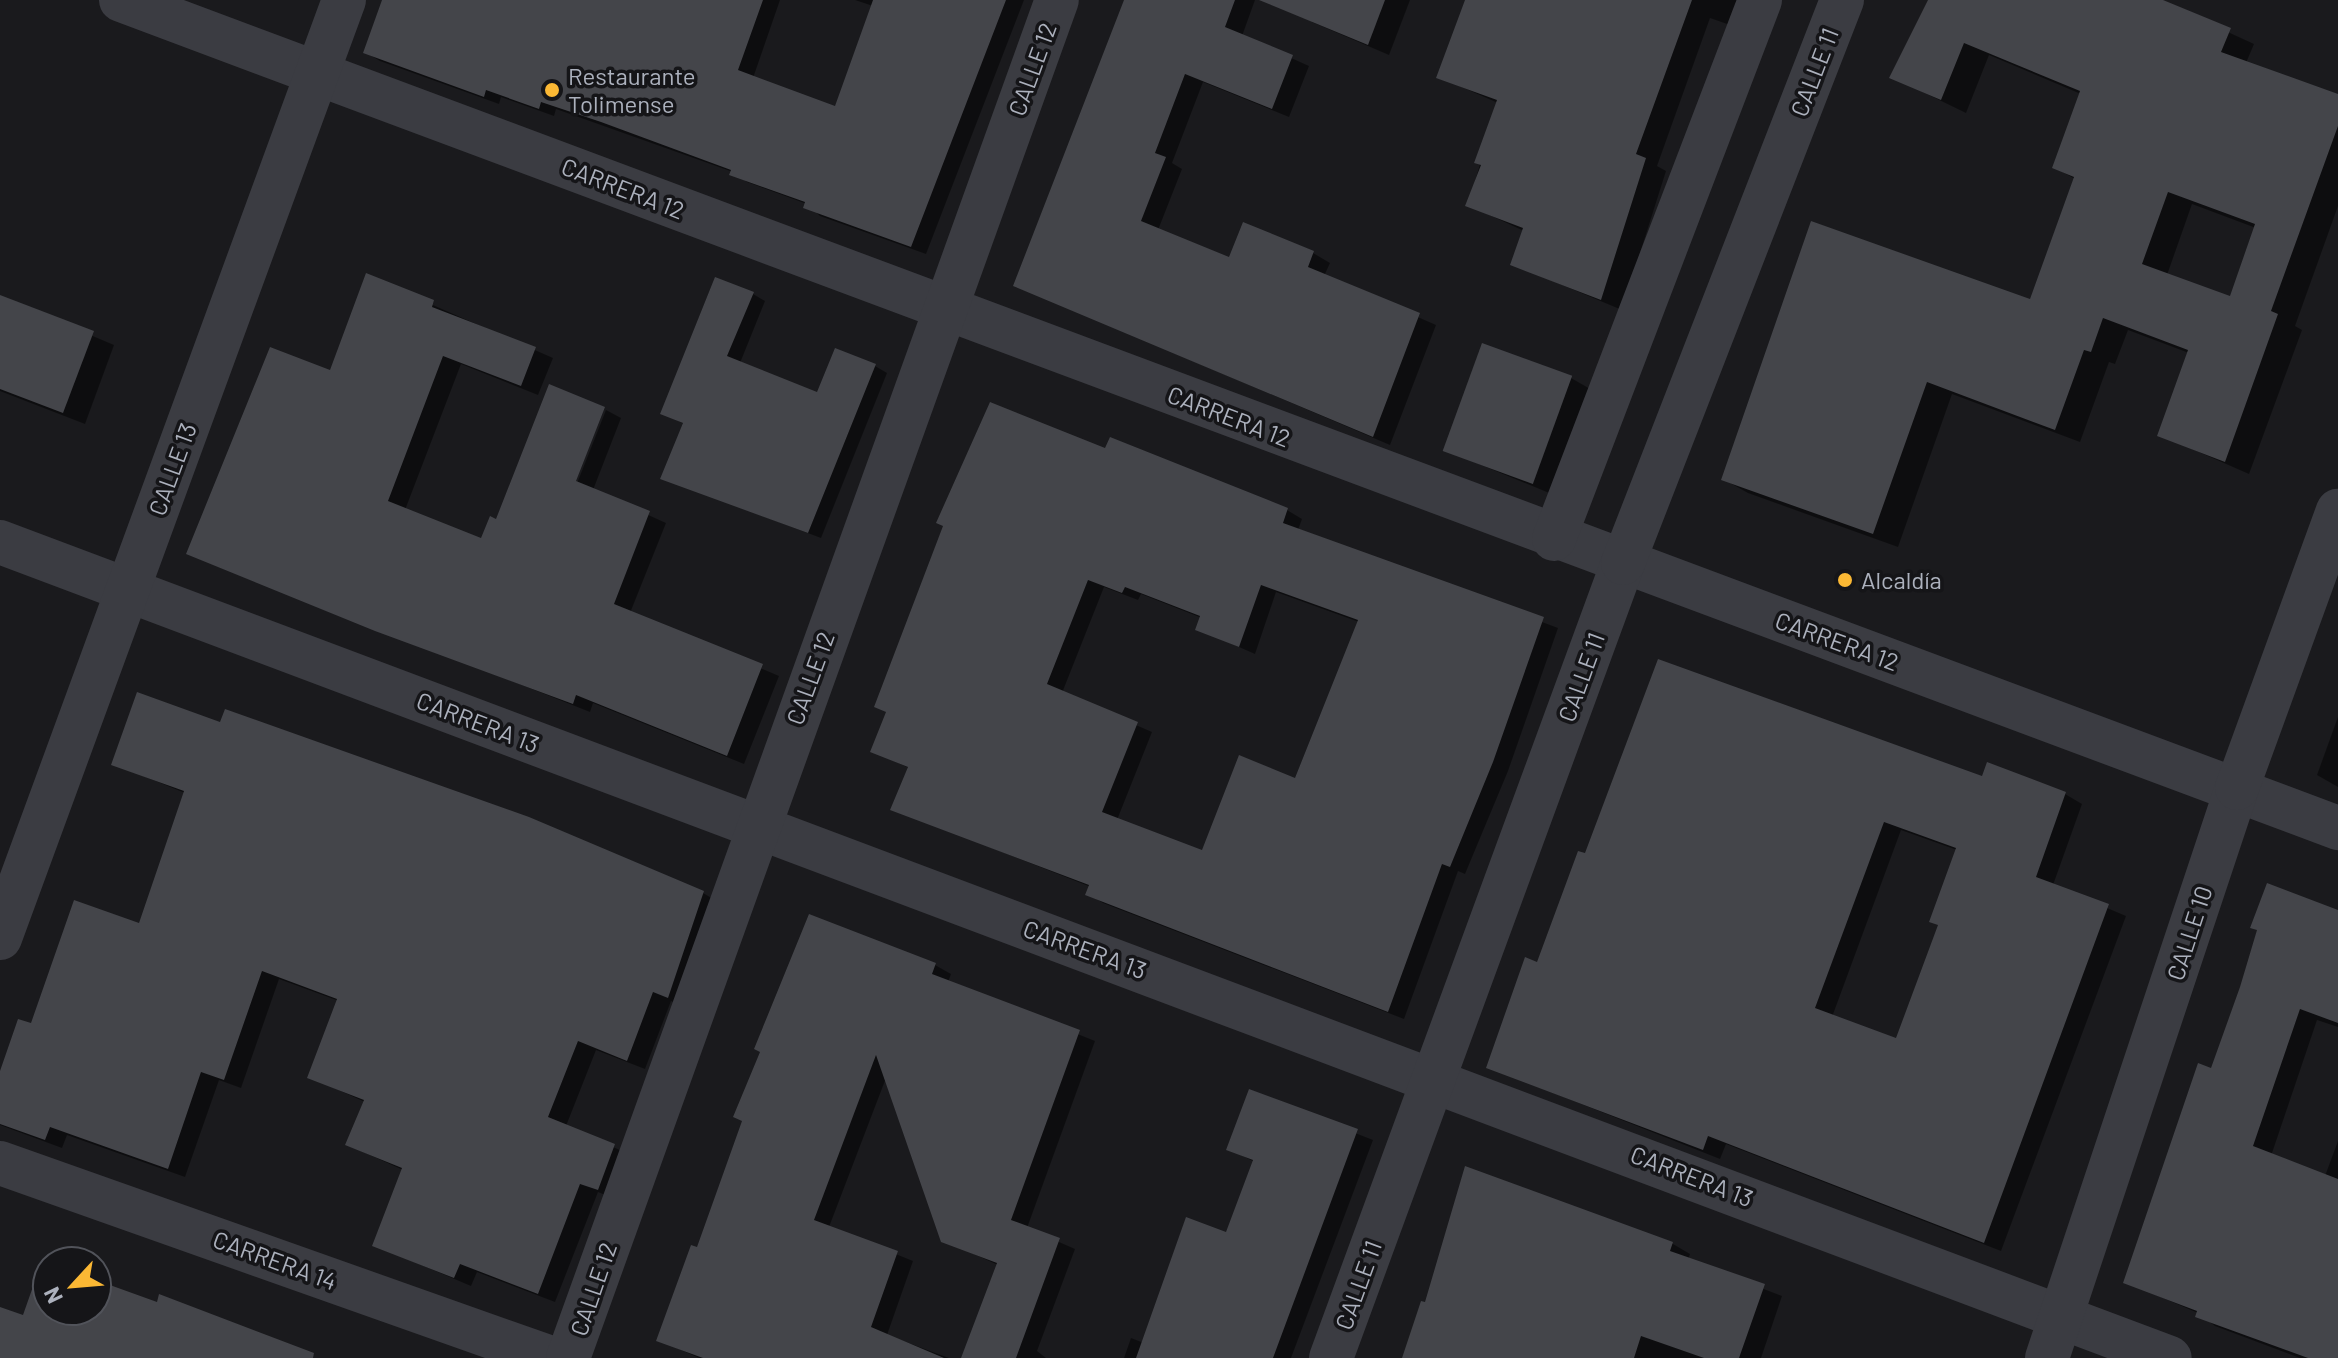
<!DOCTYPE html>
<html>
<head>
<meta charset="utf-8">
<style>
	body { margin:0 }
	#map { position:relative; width:2338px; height:1358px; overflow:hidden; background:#1a1a1d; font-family:Barlow,sans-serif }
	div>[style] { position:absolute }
	.shadow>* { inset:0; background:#0007 }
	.building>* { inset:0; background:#44454a; transform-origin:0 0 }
	.minor>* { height:44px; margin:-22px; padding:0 22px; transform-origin:22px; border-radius:22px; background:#3b3c42 }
	.tertiary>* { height:44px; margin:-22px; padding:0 22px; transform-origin:22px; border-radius:22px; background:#3b3c42 }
	.dots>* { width:22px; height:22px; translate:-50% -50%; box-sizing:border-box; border:4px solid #151518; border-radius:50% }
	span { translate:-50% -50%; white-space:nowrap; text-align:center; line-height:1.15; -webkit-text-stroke:7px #151518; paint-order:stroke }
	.street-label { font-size:24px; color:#acb1bd }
	.poi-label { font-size:24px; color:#acb1bd }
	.left { translate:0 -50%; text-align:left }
	.north { position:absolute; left:32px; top:1246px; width:80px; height:80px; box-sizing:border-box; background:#151518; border:2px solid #51535a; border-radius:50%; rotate:244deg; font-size:22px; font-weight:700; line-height:32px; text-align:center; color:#acb1bd }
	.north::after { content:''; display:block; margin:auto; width:28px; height:36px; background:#fbb834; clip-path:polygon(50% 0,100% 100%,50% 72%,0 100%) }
</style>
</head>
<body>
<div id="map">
	<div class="shadow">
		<i style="clip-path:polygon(384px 0,780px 0,753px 78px,836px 109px,873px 6px,855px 0,1024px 0,926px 254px,820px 216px,807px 204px,747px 182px,733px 172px,556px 109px,554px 116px,501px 97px,499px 104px,380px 61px,365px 52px)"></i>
		<i style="clip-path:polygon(1126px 0,1255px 0,1242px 36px,1309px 66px,1289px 117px,1203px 82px,1172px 163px,1182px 169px,1158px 230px,1230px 259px,1313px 253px,1330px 263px,1324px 276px,1436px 325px,1390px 445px,1015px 285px)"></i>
		<i style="clip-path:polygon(1320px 0,1410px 0,1389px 55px,1312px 22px)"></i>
		<i style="clip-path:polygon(1467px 0,1739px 0,1730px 25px,1710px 18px,1657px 166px,1666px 171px,1622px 310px,1512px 264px,1524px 231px,1468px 205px,1498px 103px,1439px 77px)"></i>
		<i style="clip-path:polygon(evenodd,1930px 0,2158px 0,2254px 44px,2246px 63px,2338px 96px,2338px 206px,2295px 326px,2302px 330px,2249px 474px,2160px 435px,2189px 353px,2128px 330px,2115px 364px,2109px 362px,2080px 442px,1952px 394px,1898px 547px,1748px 493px,1723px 479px,2031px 301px,2075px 179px,2054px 167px,2081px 94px,1989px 55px,1966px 113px,1892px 77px,1930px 0,2192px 204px,2256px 228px,2231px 298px,2167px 275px,2192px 204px)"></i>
		<i style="clip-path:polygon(367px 276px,553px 358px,538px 395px,461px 364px,405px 510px,483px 541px,497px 521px,574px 491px,606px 410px,621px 418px,593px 490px,666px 523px,630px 613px,779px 676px,744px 764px,593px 703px,590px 712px,189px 553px,331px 373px)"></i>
		<i style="clip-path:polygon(753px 294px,765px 301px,740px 363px,818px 394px,875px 366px,887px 373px,821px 538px,662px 478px,684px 424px,663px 413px)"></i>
		<i style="clip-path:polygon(0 297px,114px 345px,85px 424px,0 391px)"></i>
		<i style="clip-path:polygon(1571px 378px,1592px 390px,1554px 495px,1445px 450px)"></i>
		<i style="clip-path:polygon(evenodd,1106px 451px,1287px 510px,1302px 519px,1298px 530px,1558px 628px,1508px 771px,1465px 874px,1458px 871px,1404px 1019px,1103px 903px,1088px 894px,1091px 887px,893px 809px,909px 768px,873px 751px,888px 713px,876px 706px,1106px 451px,1104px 587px,1138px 600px,1141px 594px,1202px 618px,1198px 629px,1255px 654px,1276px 592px,1359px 622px,1297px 780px,1203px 852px,1117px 820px,1152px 732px,1062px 693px,1104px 587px)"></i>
		<i style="clip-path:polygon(2338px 717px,2338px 787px,2317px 775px)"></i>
		<i style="clip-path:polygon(114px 764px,703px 893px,720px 903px,686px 1007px,671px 1001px,645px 1069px,596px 1050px,566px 1126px,631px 1155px,615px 1199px,598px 1192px,555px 1302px,477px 1272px,471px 1286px,374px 1245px,403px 1170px,348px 1145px,365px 1102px,310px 1077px,339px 1001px,279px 979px,241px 1088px,219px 1080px,185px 1177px,67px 1135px,62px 1148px,0 1125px,0 1077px,32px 1026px,140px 926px,185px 793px)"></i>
		<i style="clip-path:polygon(evenodd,1983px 779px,2065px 794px,2082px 804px,2053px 885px,2126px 916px,2001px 1251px,1726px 1144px,1720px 1159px,1488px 1067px,1539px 964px,1983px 779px,1901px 830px,1957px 850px,1940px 925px,1897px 1041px,1832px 1017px,1901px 830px)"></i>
		<i style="clip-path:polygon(2338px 912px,2338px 1027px,2317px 1020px,2271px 1156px,2325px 1176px,2338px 1141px,2338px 1358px,2300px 1358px,2215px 1326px,2198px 1313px,2126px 1282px,2212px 1070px)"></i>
		<i style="clip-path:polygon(935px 965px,951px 974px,948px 982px,1095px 1041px,1027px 1228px,1075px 1249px,1037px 1351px,1046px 1358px,963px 1358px,998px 1265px,943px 1240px,886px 1078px,829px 1227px,913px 1261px,887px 1335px,949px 1358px,699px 1358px,659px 1340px,698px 1250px)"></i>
		<i style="clip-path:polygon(1250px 1092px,1373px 1140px,1291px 1358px,1124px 1358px,1131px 1338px,1144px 1343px,1228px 1235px,1255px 1162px,1229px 1149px)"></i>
		<i style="clip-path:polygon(1467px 1169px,1673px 1244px,1690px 1254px,1688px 1260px,1782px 1296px,1761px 1358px,1404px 1358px,1426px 1305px)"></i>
	</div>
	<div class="building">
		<i style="clip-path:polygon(382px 0,763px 0,738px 70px,835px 106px,873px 0,1006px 0,911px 247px,803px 208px,805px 202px,729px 175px,731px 170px,601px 122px,541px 102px,539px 109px,486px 90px,484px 97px,363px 53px)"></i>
		<i style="clip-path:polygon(1124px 0,1235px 0,1225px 27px,1293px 55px,1272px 109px,1185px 74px,1155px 153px,1166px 157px,1141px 221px,1229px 257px,1243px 222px,1314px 251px,1308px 267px,1420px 313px,1373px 437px,1013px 286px)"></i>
		<i style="clip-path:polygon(1259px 0,1385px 0,1368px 45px)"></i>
		<i style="clip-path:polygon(1465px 0,1692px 0,1636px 154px,1646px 158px,1601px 300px,1510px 265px,1523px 228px,1465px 206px,1481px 165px,1474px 163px,1497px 100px,1436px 78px)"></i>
		<i style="clip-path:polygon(evenodd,1928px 0,2163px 0,2231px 28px,2221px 52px,2338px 94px,2338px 126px,2271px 311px,2278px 314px,2225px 462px,2157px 436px,2188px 350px,2103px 318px,2091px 352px,2084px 350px,2055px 430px,1927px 382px,1873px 534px,1721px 480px,1811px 221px,2030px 299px,2074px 177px,2052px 168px,2080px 91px,1964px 43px,1941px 100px,1889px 78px,1928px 0,2168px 192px,2255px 224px,2230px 296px,2142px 264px,2168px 192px)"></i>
		<i style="clip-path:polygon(366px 273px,434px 300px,432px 307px,536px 347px,521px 386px,443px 356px,388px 501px,481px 538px,490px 516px,496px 519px,549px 384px,605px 407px,576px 481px,650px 511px,614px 604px,763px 664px,727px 756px,576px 695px,573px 704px,375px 631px,186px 554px,270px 347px,330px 370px)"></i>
		<i style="clip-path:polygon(715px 277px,754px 292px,727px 356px,817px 392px,835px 348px,876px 364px,808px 533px,660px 479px,683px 423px,660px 414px)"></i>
		<i style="clip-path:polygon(0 295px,94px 331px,63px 413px,0 389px)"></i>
		<i style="left:1482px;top:343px;width:96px;height:115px;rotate:20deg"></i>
		<i style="clip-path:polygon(evenodd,990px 402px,1105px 448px,1110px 437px,1288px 508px,1283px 523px,1544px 617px,1493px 762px,1450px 867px,1442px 864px,1388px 1012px,1085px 895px,1089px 885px,890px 810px,908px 767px,870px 752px,886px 712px,874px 707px,943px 526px,936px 523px,990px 402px,1088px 580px,1122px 593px,1125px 587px,1200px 616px,1195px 630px,1239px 647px,1261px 585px,1358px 620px,1295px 778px,1239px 755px,1202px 850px,1102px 812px,1138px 722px,1047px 684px,1088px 580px)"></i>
		<i style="clip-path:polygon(evenodd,1658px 659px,1982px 776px,1987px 762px,2066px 792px,2036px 877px,2109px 904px,1984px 1243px,1708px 1136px,1703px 1150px,1486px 1068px,1525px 957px,1537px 962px,1578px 851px,1585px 853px,1658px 659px,1884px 822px,1956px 848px,1929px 922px,1938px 925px,1896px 1038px,1815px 1008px,1884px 822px)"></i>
		<i style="clip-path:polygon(137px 692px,220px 722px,225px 709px,529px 817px,704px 891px,668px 998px,653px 992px,627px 1061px,578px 1041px,548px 1117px,615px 1144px,598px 1190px,580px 1184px,538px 1294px,460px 1264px,454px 1278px,372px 1246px,402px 1168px,345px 1145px,364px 1100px,307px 1078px,337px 999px,262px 971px,224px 1080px,201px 1072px,168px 1169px,50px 1127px,45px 1140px,0 1124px,0 1071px,18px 1019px,31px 1023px,74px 900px,139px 923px,184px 791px,111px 765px)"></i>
		<i style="clip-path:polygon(2267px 883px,2338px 910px,2338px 1023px,2300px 1009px,2253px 1146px,2338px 1179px,2338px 1358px,2308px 1358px,2195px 1317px,2197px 1311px,2123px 1283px,2198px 1063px,2211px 1068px,2240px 987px,2257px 930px,2250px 928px)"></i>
		<i style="clip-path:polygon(809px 914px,936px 963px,932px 974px,1080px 1030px,1011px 1220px,1060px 1238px,1016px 1358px,961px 1358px,997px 1263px,941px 1242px,876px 1055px,814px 1220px,898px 1251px,871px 1327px,944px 1358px,703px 1358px,656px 1341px,691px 1245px,697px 1247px,742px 1121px,733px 1117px,760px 1052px,754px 1049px)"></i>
		<i style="clip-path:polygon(1249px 1089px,1358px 1129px,1273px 1358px,1136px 1358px,1186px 1217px,1226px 1232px,1253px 1160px,1226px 1150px)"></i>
		<i style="clip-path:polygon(1465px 1166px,1673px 1242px,1670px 1251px,1765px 1284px,1739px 1358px,1704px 1358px,1641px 1336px,1634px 1358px,1402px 1358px,1421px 1301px,1425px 1302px)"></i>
		<i style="clip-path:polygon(42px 1261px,48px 1263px,48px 1310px,96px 1310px,96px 1280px,157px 1302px,159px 1294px,314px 1353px,313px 1358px,0 1358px,0 1307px,23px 1315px)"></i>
	</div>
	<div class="minor">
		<i style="left:121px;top:0;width:2367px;rotate:20.48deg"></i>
		<i style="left:1554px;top:539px;width:577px;rotate:-69.08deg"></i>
		<i style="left:0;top:542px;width:2318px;rotate:20.61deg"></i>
		<i style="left:0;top:938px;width:999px;rotate:-69.86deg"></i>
		<i style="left:0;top:1163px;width:584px;rotate:19.49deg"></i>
		<i style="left:568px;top:1358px;width:1443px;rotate:-70.2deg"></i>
		<i style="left:1331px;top:1358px;width:847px;rotate:-69.83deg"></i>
		<i style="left:1623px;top:563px;width:604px;rotate:-68.74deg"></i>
	</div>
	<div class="tertiary">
		<i style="left:2047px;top:1358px;width:601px;rotate:-71.57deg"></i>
		<i style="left:2237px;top:788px;width:295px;rotate:-70deg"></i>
	</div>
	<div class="dots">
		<i style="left:552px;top:90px;background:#fbb834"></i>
		<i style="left:1845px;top:580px;background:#fbb834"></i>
	</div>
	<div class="street-label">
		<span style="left:1032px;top:69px;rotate:-70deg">CALLE 12</span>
		<span style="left:1814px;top:72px;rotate:-69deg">CALLE 11</span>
		<span style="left:623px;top:188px;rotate:21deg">CARRERA 12</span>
		<span style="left:1229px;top:416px;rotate:21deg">CARRERA 12</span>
		<span style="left:172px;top:469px;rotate:-70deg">CALLE 13</span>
		<span style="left:1837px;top:641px;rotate:20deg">CARRERA 12</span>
		<span style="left:1581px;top:677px;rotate:-70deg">CALLE 11</span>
		<span style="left:810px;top:678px;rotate:-70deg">CALLE 12</span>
		<span style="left:478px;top:722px;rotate:21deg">CARRERA 13</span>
		<span style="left:2189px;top:933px;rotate:-72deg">CALLE 10</span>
		<span style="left:1085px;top:949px;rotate:20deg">CARRERA 13</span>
		<span style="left:1692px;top:1176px;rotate:21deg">CARRERA 13</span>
		<span style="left:275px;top:1260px;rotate:20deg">CARRERA 14</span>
		<span style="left:1358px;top:1285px;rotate:-70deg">CALLE 11</span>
		<span style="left:593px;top:1289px;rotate:-71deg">CALLE 12</span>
	</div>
	<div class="poi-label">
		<span class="left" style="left:568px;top:90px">Restaurante<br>Tolimense</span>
		<span class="left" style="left:1861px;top:580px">Alcaldía</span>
	</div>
	<div class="north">N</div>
</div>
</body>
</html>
